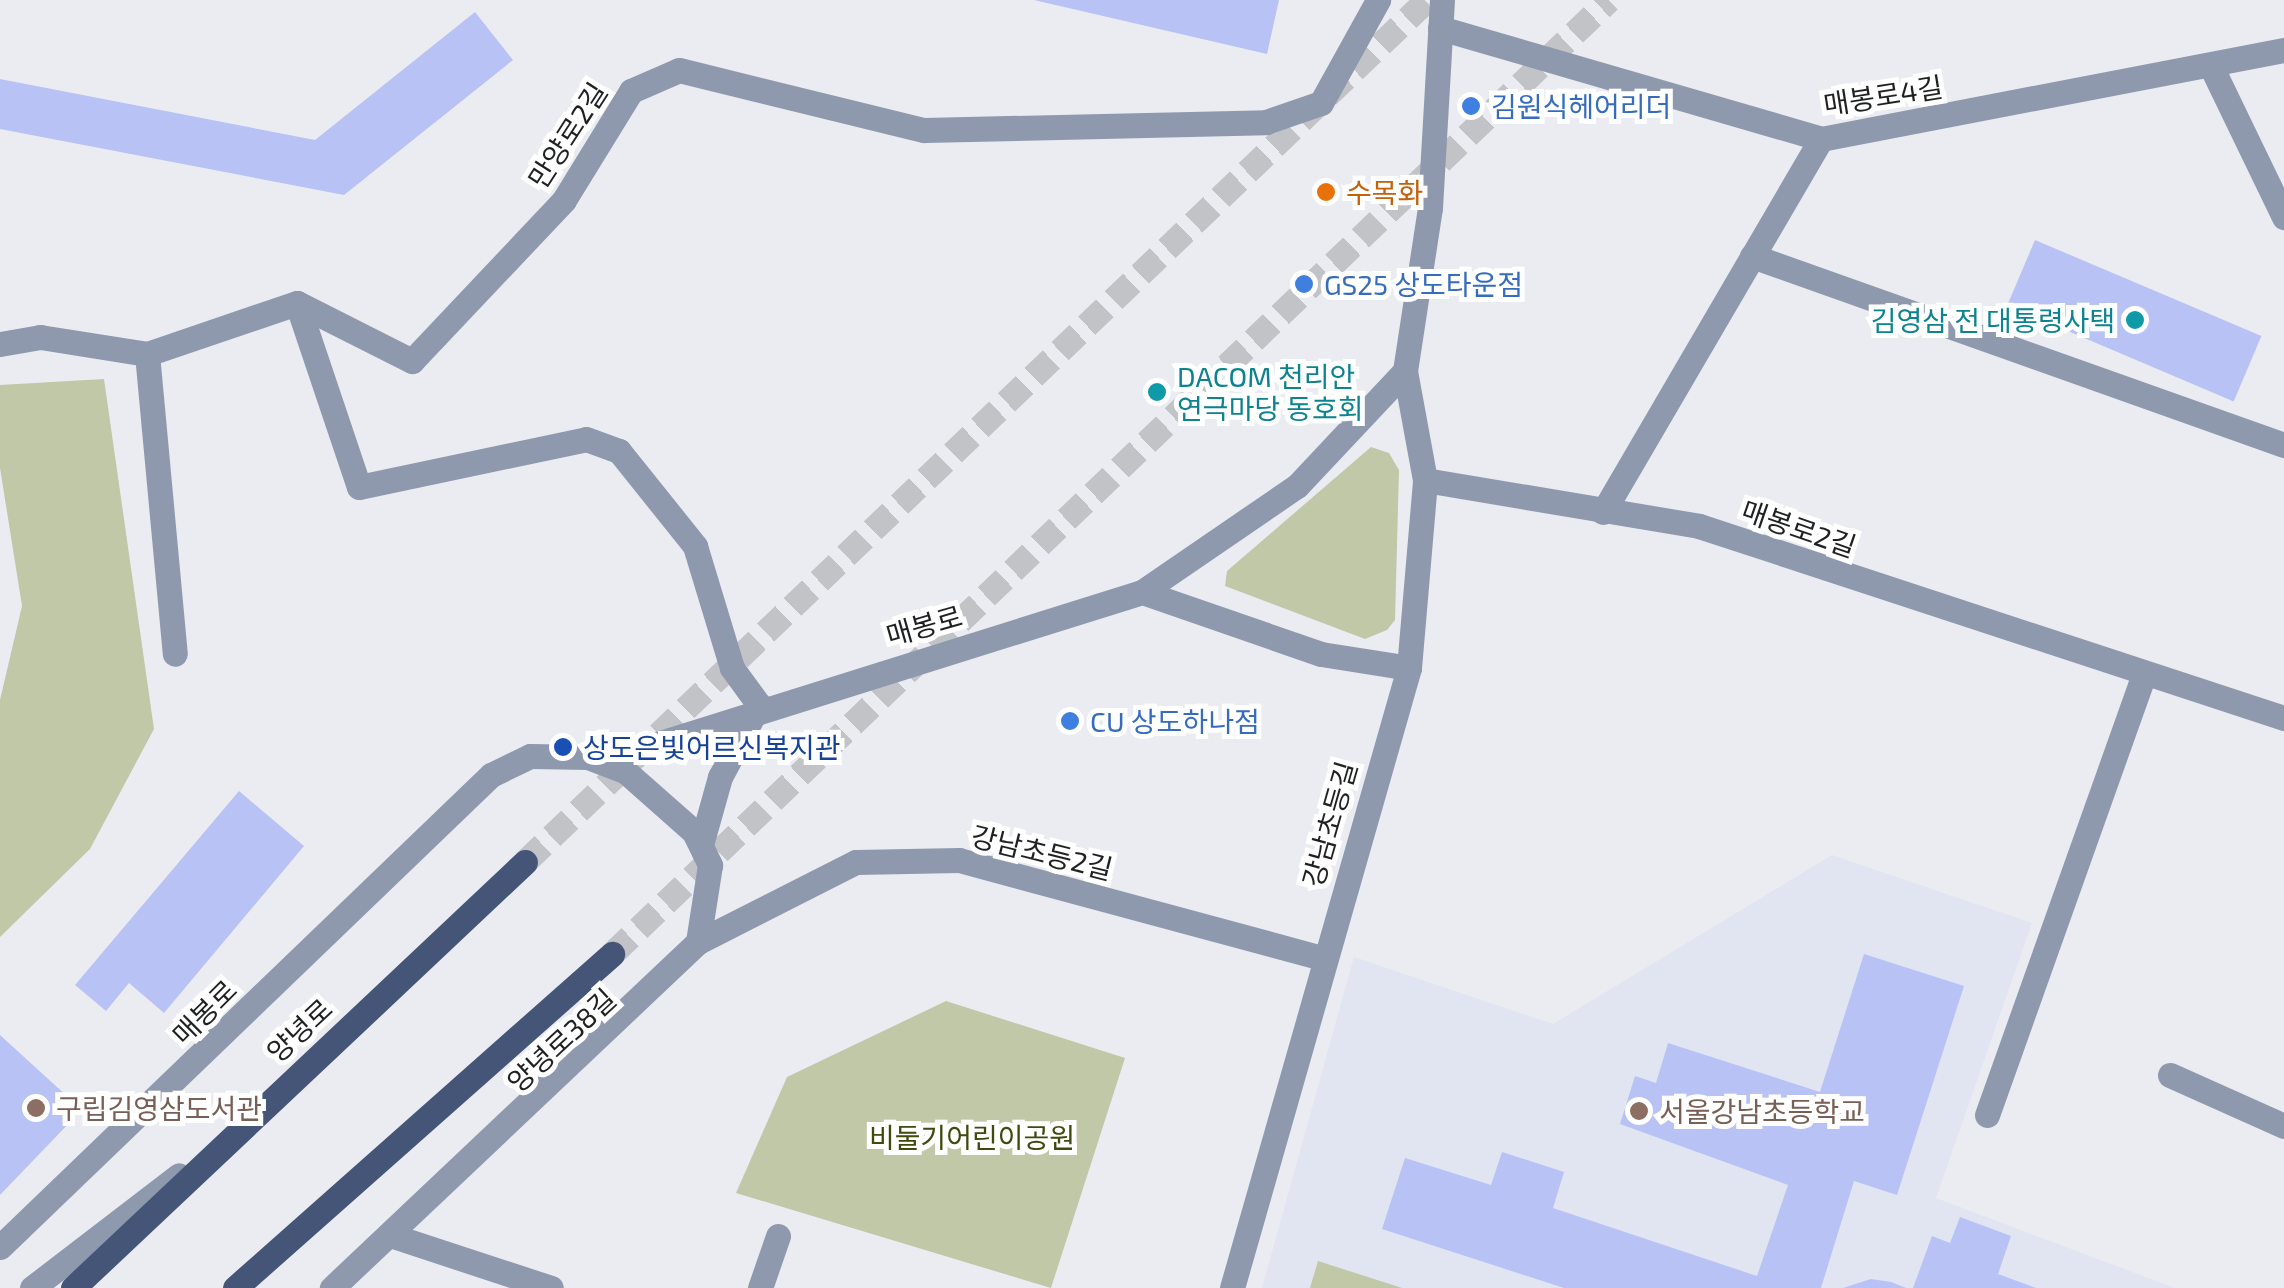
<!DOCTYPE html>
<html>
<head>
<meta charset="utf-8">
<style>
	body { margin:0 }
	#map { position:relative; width:2284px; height:1288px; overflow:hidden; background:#ebecf1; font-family:"Exo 2","Noto Sans KR",sans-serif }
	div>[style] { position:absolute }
	.built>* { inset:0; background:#e1e4f1 }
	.green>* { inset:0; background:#c0c8a8 }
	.building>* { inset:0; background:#b9c2f5; transform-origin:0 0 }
	.major-tunnel>* { height:25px; margin-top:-12.5px; transform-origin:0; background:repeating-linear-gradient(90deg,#c2c3c7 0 25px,transparent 0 37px) }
	.minor>* { height:25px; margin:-12.5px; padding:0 12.5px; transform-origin:12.5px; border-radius:12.5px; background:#8f99ae }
	.major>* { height:25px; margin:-12.5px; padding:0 12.5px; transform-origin:12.5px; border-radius:12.5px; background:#445578 }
	.dots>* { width:28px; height:28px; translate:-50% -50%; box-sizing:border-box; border:5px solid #fff; border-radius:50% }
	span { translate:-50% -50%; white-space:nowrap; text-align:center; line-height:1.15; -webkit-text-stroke:10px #fff; paint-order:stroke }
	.street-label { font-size:28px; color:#1f2021 }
	.shop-label { font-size:28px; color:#366cbe }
	.left { translate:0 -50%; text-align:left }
	.food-label { font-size:28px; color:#c56008 }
	.culture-label { font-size:28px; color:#0d838f }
	.right { translate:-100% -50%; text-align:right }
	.transit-label { font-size:28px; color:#164399 }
	.education-label { font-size:28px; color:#785e54 }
	.park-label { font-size:28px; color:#404a0d }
</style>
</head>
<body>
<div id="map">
	<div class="built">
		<i style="clip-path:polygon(1832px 855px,2032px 923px,1936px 1198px,2175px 1288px,1262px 1288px,1354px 957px,1553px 1024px)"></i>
	</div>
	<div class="green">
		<i style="clip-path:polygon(104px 379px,154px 729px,90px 849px,0 937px,0 700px,22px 606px,0 468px,0 385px)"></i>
		<i style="clip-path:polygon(1371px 447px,1389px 453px,1399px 470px,1395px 620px,1387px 630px,1365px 639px,1225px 586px,1227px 571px)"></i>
		<i style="clip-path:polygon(946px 1001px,1125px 1058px,1051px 1288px,736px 1193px,787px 1077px)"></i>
		<i style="clip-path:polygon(1318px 1261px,1402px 1288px,1310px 1288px)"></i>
	</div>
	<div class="building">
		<i style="clip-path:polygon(1034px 0,1279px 0,1267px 54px)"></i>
		<i style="clip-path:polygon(475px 12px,513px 60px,344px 195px,0 129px,0 79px,315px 140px)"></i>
		<i style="left:2035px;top:240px;width:246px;height:71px;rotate:23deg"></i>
		<i style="clip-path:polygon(239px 791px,304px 846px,164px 1013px,129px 983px,106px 1011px,75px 985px)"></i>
		<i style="clip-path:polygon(1864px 954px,1964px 986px,1897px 1195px,1854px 1181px,1821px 1288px,1564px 1288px,1382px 1229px,1405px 1158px,1491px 1185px,1502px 1152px,1564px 1172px,1553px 1208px,1757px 1276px,1788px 1185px,1620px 1124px,1635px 1076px,1656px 1083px,1668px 1043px,1820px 1092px)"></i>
		<i style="clip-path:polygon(0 1035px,69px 1098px,73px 1119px,0 1195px)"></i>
		<i style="clip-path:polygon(1960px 1217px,2011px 1236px,1998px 1274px,2036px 1288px,1913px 1288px,1932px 1236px,1950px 1243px)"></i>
		<i style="clip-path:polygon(1871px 1279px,1891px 1282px,1906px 1288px,1843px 1288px)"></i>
	</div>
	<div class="major-tunnel">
		<i style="left:525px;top:862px;width:1248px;rotate:-43.7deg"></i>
		<i style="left:612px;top:954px;width:1380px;rotate:-43.74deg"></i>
	</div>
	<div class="minor">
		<i style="left:1440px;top:28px;width:397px;rotate:16.2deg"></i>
		<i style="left:1821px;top:139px;width:471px;rotate:-10.9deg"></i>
		<i style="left:2211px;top:66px;width:168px;rotate:64.2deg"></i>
		<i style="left:1752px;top:256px;width:565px;rotate:19.56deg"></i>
		<i style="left:297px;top:303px;width:194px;rotate:71.4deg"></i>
		<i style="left:359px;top:487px;width:232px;rotate:-11.9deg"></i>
		<i style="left:586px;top:439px;width:35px;rotate:20deg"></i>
		<i style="left:619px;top:451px;width:122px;rotate:51.3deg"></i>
		<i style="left:695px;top:546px;width:127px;rotate:73.1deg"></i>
		<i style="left:732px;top:668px;width:46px;rotate:53.9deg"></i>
		<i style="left:0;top:344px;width:41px;rotate:-9.9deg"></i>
		<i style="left:40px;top:337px;width:108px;rotate:9deg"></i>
		<i style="left:147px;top:354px;width:158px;rotate:-18.8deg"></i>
		<i style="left:297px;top:303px;width:129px;rotate:26.8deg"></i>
		<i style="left:412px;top:361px;width:221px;rotate:-46.6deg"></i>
		<i style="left:564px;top:200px;width:128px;rotate:-58.4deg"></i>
		<i style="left:631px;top:91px;width:52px;rotate:-23.6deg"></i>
		<i style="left:679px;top:70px;width:252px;rotate:13.8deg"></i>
		<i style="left:924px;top:130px;width:342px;rotate:-1.3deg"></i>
		<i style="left:1266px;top:122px;width:58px;rotate:-19.1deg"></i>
		<i style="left:1321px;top:103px;width:118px;rotate:-61deg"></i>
		<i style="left:147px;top:354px;width:301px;rotate:84.7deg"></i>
		<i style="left:1425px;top:480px;width:278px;rotate:9.5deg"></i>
		<i style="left:1699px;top:526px;width:616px;rotate:18.17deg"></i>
		<i style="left:1603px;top:512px;width:432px;rotate:-59.7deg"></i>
		<i style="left:1142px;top:592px;width:189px;rotate:19.1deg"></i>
		<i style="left:1321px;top:654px;width:89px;rotate:9deg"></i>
		<i style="left:603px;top:761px;width:565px;rotate:-17.41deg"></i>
		<i style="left:1142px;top:592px;width:188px;rotate:-34.4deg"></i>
		<i style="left:1297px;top:486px;width:158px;rotate:-46.8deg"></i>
		<i style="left:1405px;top:371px;width:165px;rotate:-81.3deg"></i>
		<i style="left:1430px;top:208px;width:208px;rotate:-86.7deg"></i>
		<i style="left:701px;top:845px;width:71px;rotate:-74.4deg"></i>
		<i style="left:720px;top:777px;width:82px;rotate:-61.6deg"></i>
		<i style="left:698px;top:942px;width:177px;rotate:-26.9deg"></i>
		<i style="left:856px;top:862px;width:103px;rotate:-1.1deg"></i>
		<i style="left:959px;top:860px;width:376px;rotate:15.1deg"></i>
		<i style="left:2170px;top:1075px;width:125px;rotate:24.1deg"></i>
		<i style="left:1987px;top:1115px;width:466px;rotate:-70.4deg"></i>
		<i style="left:396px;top:1237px;width:163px;rotate:18.2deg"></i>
		<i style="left:0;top:1247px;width:681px;rotate:-43.87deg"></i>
		<i style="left:491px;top:775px;width:43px;rotate:-26deg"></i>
		<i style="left:530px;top:756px;width:58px;rotate:1deg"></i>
		<i style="left:588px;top:757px;width:40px;rotate:21deg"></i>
		<i style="left:625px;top:771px;width:92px;rotate:41.5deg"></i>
		<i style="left:694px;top:832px;width:37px;rotate:64deg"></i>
		<i style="left:710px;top:865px;width:78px;rotate:98.9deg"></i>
		<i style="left:698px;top:942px;width:504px;rotate:136.61deg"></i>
		<i style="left:32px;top:1288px;width:185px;rotate:-37.5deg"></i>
		<i style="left:760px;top:1288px;width:55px;rotate:-70.9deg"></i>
		<i style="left:1232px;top:1288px;width:645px;rotate:-74.07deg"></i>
		<i style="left:1409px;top:668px;width:189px;rotate:-85.1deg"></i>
		<i style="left:1425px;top:480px;width:111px;rotate:-100.4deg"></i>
	</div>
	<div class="major">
		<i style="left:73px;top:1288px;width:621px;rotate:-43.3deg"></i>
		<i style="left:235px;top:1288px;width:504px;rotate:-41.54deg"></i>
	</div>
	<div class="dots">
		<i style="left:1471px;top:106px;background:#3f7fe0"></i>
		<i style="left:1326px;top:192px;background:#e8710a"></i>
		<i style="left:1304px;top:284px;background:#3f7fe0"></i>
		<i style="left:2135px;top:320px;background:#0f9aa8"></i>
		<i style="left:1157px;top:392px;background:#0f9aa8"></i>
		<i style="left:1070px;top:721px;background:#3f7fe0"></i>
		<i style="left:563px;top:747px;background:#1a4fb4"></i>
		<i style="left:36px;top:1108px;background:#8d6e63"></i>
		<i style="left:1639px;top:1111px;background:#8d6e63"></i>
	</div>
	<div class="street-label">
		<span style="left:1883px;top:95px;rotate:-9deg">매봉로4길</span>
		<span style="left:567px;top:135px;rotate:-57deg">만양로2길</span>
		<span style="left:1799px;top:528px;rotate:19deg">매봉로2길</span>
		<span style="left:924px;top:625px;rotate:-16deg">매봉로</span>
		<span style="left:1329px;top:824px;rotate:-74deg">강남초등길</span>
		<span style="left:1042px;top:852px;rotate:14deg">강남초등2길</span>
		<span style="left:204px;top:1012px;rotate:-45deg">매봉로</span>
		<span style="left:299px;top:1030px;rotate:-43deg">양녕로</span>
		<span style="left:561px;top:1040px;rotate:-43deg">양녕로38길</span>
	</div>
	<div class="shop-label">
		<span class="left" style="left:1491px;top:106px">김원식헤어리더</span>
		<span class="left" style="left:1324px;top:284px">GS25 상도타운점</span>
		<span class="left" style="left:1090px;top:721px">CU 상도하나점</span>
	</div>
	<div class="food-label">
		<span class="left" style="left:1346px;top:192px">수목화</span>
	</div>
	<div class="culture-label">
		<span class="right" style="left:2115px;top:320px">김영삼 전 대통령사택</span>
		<span class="left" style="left:1177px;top:392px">DACOM 천리안<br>연극마당 동호회</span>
	</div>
	<div class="transit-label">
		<span class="left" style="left:583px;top:747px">상도은빛어르신복지관</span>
	</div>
	<div class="education-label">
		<span class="left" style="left:56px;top:1108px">구립김영삼도서관</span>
		<span class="left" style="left:1659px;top:1111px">서울강남초등학교</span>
	</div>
	<div class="park-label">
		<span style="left:972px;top:1137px">비둘기어린이공원</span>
	</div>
</div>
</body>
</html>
